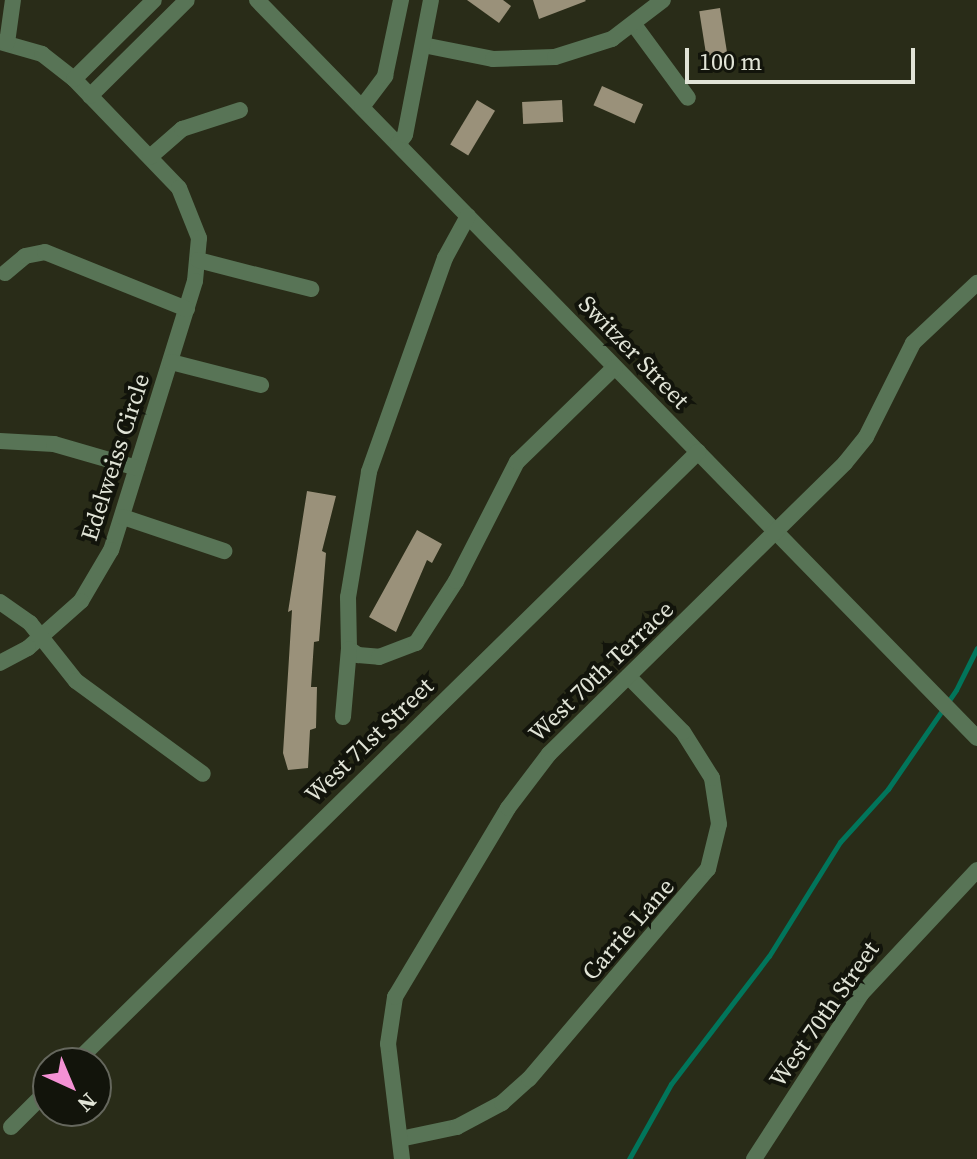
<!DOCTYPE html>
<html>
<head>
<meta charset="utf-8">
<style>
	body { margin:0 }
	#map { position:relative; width:977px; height:1159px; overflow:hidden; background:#292c18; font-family:"Source Serif 4",serif }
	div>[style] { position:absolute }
	.stream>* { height:5px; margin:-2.5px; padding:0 2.5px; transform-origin:2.5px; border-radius:2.5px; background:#01755b }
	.building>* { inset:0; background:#9a917a; transform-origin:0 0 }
	.minor>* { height:16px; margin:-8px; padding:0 8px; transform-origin:8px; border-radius:8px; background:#587456 }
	span { translate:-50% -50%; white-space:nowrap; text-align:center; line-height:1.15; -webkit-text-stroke:8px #12140b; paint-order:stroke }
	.street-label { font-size:24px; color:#e1e4d7 }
	.north { position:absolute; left:32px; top:1047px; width:80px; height:80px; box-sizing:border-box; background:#12140b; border:2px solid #65675d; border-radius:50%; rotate:136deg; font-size:22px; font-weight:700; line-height:32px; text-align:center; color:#e1e4d7 }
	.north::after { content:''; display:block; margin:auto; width:28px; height:36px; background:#f491d4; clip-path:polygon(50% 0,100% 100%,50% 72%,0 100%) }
	.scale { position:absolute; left:685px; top:48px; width:230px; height:36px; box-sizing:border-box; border:4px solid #e1e4d7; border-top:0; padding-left:10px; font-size:24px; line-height:28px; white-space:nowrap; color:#e1e4d7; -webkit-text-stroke:6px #12140b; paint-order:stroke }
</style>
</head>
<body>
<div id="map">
	<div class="stream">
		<i style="left:629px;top:1159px;width:86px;rotate:-60.8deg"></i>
		<i style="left:671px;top:1084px;width:161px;rotate:-52.6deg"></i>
		<i style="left:769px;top:956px;width:134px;rotate:-58.1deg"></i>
		<i style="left:840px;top:842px;width:72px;rotate:-47.8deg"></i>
		<i style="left:888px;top:789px;width:120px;rotate:-55.5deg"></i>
		<i style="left:956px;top:690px;width:47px;rotate:-63.4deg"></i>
	</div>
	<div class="building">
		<i style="clip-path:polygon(467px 0,503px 0,511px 6px,499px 23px)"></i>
		<i style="clip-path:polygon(533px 0,585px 0,586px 1px,539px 19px)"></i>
		<i style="left:720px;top:8px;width:45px;height:21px;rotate:81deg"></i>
		<i style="left:602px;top:86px;width:45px;height:21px;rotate:24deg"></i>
		<i style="left:477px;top:100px;width:21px;height:52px;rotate:31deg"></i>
		<i style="left:562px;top:100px;width:22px;height:40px;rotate:87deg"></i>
		<i style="clip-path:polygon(307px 491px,336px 496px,322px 551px,326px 553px,319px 641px,314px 642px,311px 687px,317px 687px,316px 728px,310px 730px,308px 768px,288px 770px,283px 753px,292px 610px,288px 612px)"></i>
		<i style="clip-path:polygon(417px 530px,442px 544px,432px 563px,427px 560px,396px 632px,369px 617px)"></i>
	</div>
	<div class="minor">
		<i style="left:257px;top:0;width:1031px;rotate:45.71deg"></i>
		<i style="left:635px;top:26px;width:89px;rotate:53.6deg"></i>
		<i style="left:0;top:42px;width:44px;rotate:15.9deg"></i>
		<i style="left:42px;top:54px;width:41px;rotate:38deg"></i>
		<i style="left:74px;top:79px;width:151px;rotate:46.1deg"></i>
		<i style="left:179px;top:188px;width:54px;rotate:68.2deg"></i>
		<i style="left:199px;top:238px;width:43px;rotate:95.3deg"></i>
		<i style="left:195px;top:281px;width:282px;rotate:107.3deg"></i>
		<i style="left:111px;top:550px;width:59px;rotate:120.5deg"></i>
		<i style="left:81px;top:601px;width:71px;rotate:138.4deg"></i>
		<i style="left:28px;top:648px;width:32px;rotate:152deg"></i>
		<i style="left:7px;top:43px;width:43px;rotate:-82.1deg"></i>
		<i style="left:423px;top:45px;width:71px;rotate:11.3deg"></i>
		<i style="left:493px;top:59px;width:62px;rotate:-1.8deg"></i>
		<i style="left:555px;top:57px;width:60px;rotate:-17.5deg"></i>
		<i style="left:612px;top:39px;width:64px;rotate:-37.4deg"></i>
		<i style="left:74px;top:79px;width:112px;rotate:-44.6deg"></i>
		<i style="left:90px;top:96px;width:136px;rotate:-44.7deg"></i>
		<i style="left:362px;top:107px;width:39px;rotate:-53deg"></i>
		<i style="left:385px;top:76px;width:78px;rotate:-78.1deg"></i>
		<i style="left:398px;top:144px;width:11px;rotate:-52deg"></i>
		<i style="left:405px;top:135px;width:137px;rotate:-79.1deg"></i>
		<i style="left:150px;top:157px;width:43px;rotate:-41.2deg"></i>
		<i style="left:182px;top:129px;width:61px;rotate:-18.1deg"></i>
		<i style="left:468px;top:216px;width:48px;rotate:118.7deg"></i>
		<i style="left:445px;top:258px;width:227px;rotate:109.6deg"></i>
		<i style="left:369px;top:472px;width:127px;rotate:99.5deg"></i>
		<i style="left:348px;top:597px;width:52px;rotate:88.9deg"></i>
		<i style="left:349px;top:649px;width:11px;rotate:34deg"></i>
		<i style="left:358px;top:655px;width:21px;rotate:5deg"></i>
		<i style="left:379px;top:657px;width:40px;rotate:-21deg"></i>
		<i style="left:416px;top:643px;width:74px;rotate:-57.2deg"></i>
		<i style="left:456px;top:581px;width:134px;rotate:-62.9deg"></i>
		<i style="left:517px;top:462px;width:136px;rotate:-44.1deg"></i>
		<i style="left:198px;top:260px;width:117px;rotate:14.4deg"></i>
		<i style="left:5px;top:273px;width:26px;rotate:-40deg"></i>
		<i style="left:25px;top:256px;width:20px;rotate:-11deg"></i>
		<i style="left:45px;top:252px;width:153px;rotate:21.9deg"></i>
		<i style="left:171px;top:362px;width:93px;rotate:14.3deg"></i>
		<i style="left:0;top:441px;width:54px;rotate:3.2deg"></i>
		<i style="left:54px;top:444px;width:86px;rotate:16.1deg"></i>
		<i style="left:123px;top:517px;width:107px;rotate:18.6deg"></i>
		<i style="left:0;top:602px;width:37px;rotate:35deg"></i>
		<i style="left:30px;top:623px;width:74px;rotate:51.6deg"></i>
		<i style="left:76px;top:681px;width:157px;rotate:36.2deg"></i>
		<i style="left:343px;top:717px;width:68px;rotate:-85deg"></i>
		<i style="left:75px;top:1063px;width:873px;rotate:-44.44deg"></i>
		<i style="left:11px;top:1127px;width:52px;rotate:-45deg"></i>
		<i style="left:400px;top:1139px;width:58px;rotate:-11.9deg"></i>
		<i style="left:457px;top:1127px;width:51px;rotate:-28.1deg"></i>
		<i style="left:502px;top:1103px;width:36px;rotate:-42deg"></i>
		<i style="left:529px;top:1079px;width:276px;rotate:-49.6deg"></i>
		<i style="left:708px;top:869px;width:46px;rotate:-76.3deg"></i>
		<i style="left:719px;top:824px;width:47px;rotate:-98.7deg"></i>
		<i style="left:712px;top:778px;width:54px;rotate:-122.2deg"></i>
		<i style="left:683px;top:732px;width:78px;rotate:-134.5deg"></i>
		<i style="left:402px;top:1159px;width:116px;rotate:-96.9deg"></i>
		<i style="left:388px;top:1044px;width:48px;rotate:-81.5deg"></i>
		<i style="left:395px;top:997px;width:220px;rotate:-59.1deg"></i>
		<i style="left:508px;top:808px;width:68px;rotate:-52.8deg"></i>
		<i style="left:549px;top:754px;width:415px;rotate:-44.5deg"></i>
		<i style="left:845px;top:463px;width:33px;rotate:-51deg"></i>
		<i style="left:866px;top:437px;width:105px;rotate:-63.4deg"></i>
		<i style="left:913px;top:343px;width:88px;rotate:-43.2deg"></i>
		<i style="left:754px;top:1159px;width:197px;rotate:-57deg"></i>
		<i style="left:861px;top:994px;width:170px;rotate:-46.9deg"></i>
	</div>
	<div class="street-label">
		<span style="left:634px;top:352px;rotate:46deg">Switzer Street</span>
		<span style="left:115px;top:457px;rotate:-72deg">Edelweiss Circle</span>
		<span style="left:601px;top:671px;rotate:-44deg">West 70th Terrace</span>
		<span style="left:369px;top:740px;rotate:-44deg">West 71st Street</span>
		<span style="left:628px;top:929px;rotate:-49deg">Carrie Lane</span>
		<span style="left:824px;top:1014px;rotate:-55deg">West 70th Street</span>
	</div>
	<div class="north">N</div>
	<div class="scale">100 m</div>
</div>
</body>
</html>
